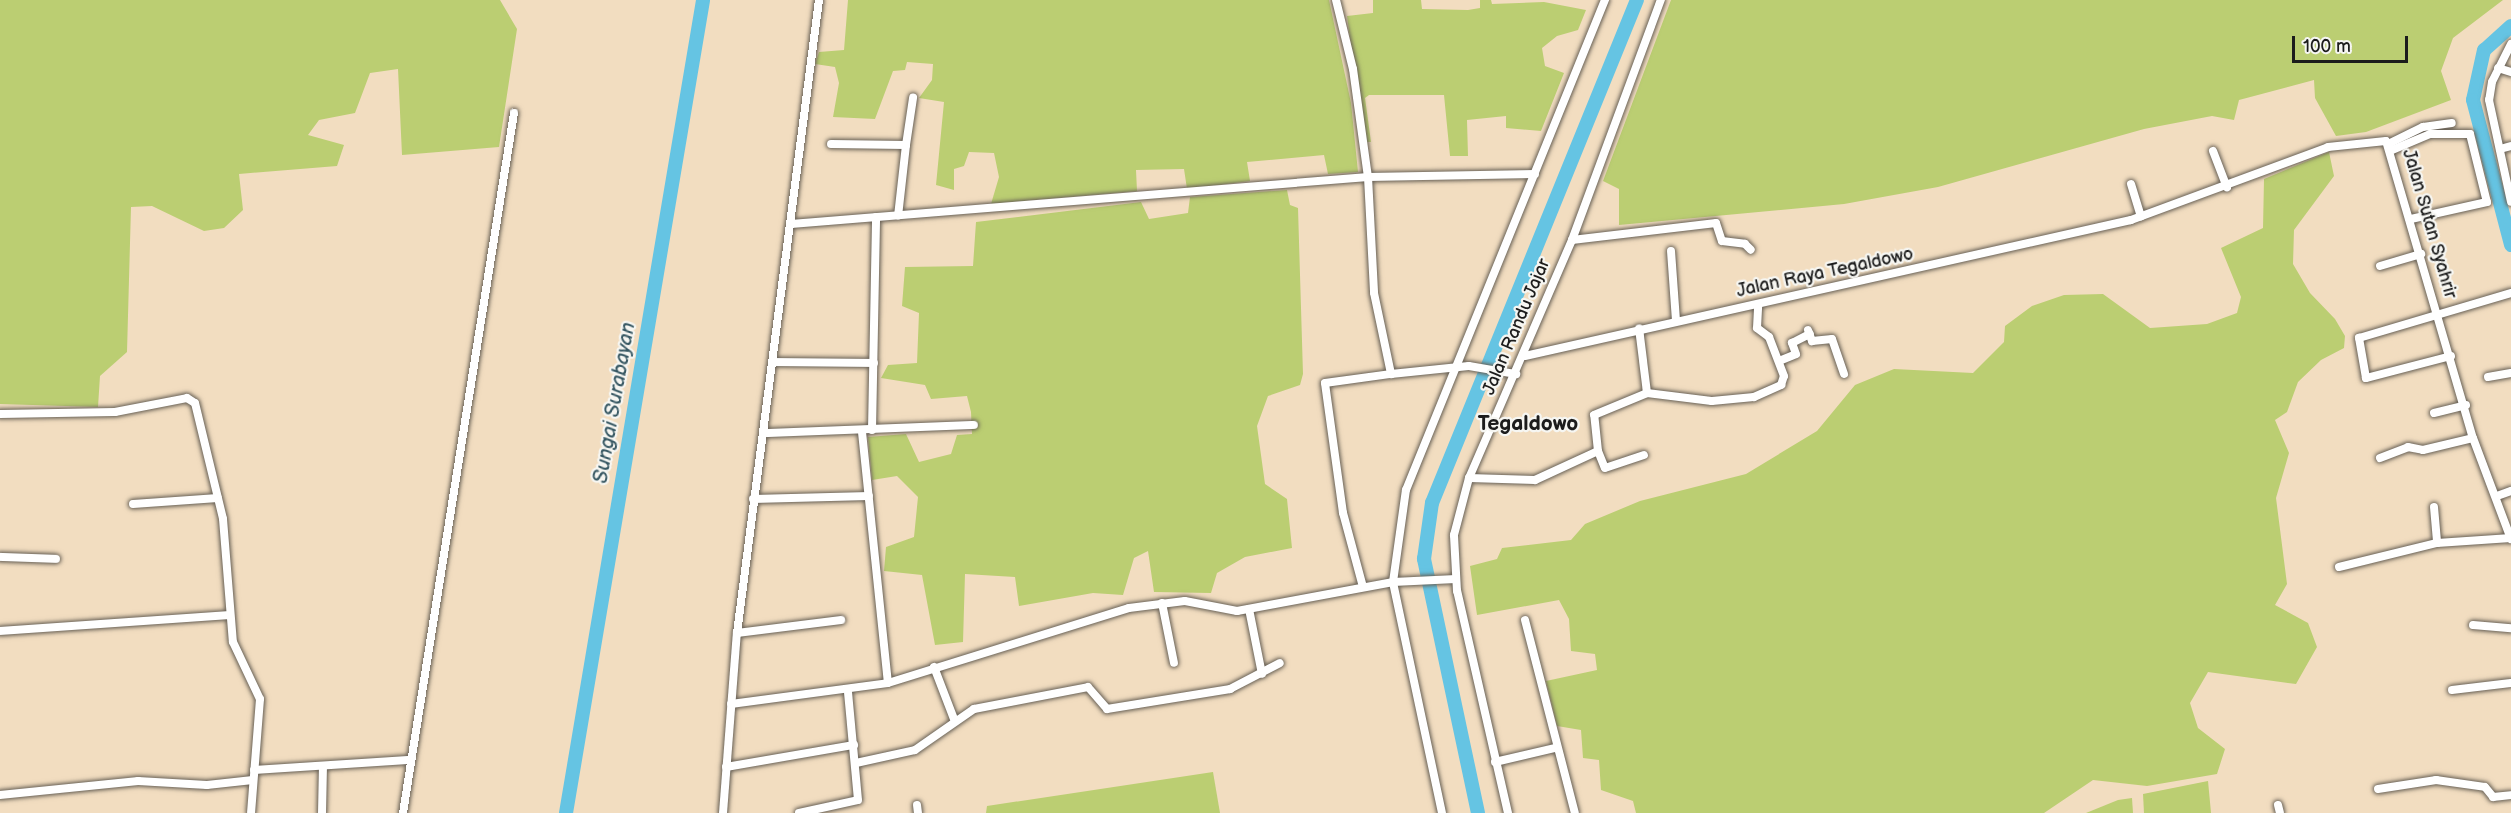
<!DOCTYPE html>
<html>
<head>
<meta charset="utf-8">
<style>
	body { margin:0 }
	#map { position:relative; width:2511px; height:813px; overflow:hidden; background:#f2ddc0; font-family:"Balsamiq Sans",sans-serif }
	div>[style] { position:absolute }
	.green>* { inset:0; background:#bbce72 }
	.river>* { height:14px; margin:-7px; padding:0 7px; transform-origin:7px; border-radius:7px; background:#65c4e3 }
	.roads { filter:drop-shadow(0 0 2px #676055) drop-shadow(0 0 2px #676055) }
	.minor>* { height:8px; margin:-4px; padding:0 4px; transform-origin:4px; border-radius:4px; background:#fff }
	span { translate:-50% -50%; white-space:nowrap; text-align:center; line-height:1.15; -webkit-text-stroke:4.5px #f6f6f2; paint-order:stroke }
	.street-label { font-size:18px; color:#1c1c1c }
	.water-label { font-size:20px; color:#365762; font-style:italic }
	.quarter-label { font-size:21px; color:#1c1c1c; font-weight:700 }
	.scale { position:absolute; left:2292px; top:36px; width:116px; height:27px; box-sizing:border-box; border:3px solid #1c1c1c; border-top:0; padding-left:8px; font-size:18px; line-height:21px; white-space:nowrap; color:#1c1c1c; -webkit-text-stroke:4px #f6f6f2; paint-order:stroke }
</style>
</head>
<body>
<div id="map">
	<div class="green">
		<i style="clip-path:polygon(0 0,500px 0,517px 29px,499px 147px,402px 155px,398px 69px,370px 73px,355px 113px,319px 120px,308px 135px,344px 145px,337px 166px,239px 174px,243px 210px,224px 228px,204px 231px,152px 206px,131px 207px,127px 352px,100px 376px,98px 407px,0 404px)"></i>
		<i style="clip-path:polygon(848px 0,1329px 0,1351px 103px,1358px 172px,1328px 174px,1324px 155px,1247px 162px,1250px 181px,1187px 189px,1184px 169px,1136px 170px,1137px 191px,991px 204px,999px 177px,994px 153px,969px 152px,964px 166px,954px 169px,954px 190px,936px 185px,944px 102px,919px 98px,932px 80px,933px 64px,907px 62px,905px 70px,893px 71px,875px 119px,833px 117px,839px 83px,835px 67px,815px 64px,819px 52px,844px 50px)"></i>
		<i style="clip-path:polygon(1373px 0,1421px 0,1422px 9px,1468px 10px,1480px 8px,1480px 0,1491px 0,1492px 4px,1544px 2px,1586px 10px,1578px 30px,1557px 36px,1542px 48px,1545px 66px,1564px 73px,1541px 131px,1506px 128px,1506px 116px,1467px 120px,1468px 156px,1450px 156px,1444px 95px,1369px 95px,1365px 98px,1371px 142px,1364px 142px,1347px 16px,1373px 13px)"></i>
		<i style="clip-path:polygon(1671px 0,2503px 0,2453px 38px,2441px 71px,2451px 100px,2366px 132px,2336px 136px,2315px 98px,2314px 80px,2239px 100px,2234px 120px,2212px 116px,2144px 129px,1938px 187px,1844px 204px,1619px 225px,1619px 189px,1603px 181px)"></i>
		<i style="clip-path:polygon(2329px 152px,2334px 176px,2294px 230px,2293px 264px,2310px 293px,2335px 319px,2345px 336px,2344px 348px,2321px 360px,2298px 382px,2287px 412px,2275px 420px,2289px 453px,2276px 498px,2287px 584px,2275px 605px,2308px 623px,2317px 647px,2296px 684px,2208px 672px,2190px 703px,2198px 728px,2225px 749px,2217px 774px,2147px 786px,2093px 780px,2044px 813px,1636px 813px,1633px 801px,1601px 790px,1599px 760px,1583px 758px,1581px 730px,1557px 726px,1546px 681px,1597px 670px,1595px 654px,1571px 651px,1569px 619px,1559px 600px,1477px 615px,1470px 566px,1497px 559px,1502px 548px,1571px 540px,1585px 524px,1640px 501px,1746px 474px,1817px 431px,1855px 385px,1894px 369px,1973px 373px,2004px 342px,2005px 326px,2032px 306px,2064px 295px,2103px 294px,2150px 328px,2207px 324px,2237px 313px,2241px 297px,2221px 248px,2263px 228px,2264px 179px)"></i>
		<i style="clip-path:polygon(1287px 190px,1290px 205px,1298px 208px,1303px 374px,1300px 385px,1268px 396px,1257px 426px,1265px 484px,1287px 499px,1292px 548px,1245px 557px,1217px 573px,1211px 593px,1154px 592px,1148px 551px,1134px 558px,1123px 595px,1093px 593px,1019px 606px,1015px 577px,965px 574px,963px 642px,935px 645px,922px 575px,884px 571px,886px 547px,914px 537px,918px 497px,897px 476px,872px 480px,868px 437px,906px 434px,919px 462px,951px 454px,957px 435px,972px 434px,971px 412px,967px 396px,931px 399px,925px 385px,881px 378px,888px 365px,917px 363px,919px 313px,902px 306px,905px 267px,973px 266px,976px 222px,1141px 202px,1149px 219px,1188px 213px,1190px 197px)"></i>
		<i style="clip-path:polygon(1213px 772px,1220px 813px,986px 813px,987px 806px)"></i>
		<i style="clip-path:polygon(2208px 781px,2211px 813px,2144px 813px,2143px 794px)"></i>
		<i style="clip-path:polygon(2132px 798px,2133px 813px,2086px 813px,2118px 800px)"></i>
	</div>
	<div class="river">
		<i style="left:2511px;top:26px;width:36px;rotate:138deg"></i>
		<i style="left:2484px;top:50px;width:51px;rotate:102.4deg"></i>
		<i style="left:2473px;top:100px;width:150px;rotate:75.3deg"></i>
		<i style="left:566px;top:813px;width:824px;rotate:-80.43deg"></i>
		<i style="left:1478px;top:813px;width:260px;rotate:-102deg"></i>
		<i style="left:1424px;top:559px;width:57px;rotate:-81.9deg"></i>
		<i style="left:1432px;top:503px;width:543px;rotate:-67.83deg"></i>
	</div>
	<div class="roads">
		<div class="minor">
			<i style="left:1336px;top:0;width:71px;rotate:76.2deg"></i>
			<i style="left:1353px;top:69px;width:109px;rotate:82.1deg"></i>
			<i style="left:1368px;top:177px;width:116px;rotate:87deg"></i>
			<i style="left:1374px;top:293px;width:83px;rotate:78.1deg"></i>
			<i style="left:1391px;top:374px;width:78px;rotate:-5.9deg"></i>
			<i style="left:1469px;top:366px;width:48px;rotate:9.7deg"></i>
			<i style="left:2511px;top:44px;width:42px;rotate:116.6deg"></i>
			<i style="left:2492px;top:82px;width:18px;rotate:99deg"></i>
			<i style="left:2489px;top:100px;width:104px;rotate:77.8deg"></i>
			<i style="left:2498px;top:68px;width:14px;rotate:17deg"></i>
			<i style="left:831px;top:144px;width:75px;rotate:0.8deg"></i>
			<i style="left:906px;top:145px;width:71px;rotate:96.4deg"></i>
			<i style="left:2388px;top:144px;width:39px;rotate:-26deg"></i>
			<i style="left:2423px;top:127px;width:29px;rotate:-8deg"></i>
			<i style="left:906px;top:145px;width:48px;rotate:-81.5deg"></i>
			<i style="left:2500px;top:149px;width:11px;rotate:-15deg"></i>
			<i style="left:2392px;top:150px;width:41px;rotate:-22.8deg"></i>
			<i style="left:2430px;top:134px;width:40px"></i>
			<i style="left:2470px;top:134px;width:70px;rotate:76deg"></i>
			<i style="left:2487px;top:202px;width:78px;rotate:167.4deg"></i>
			<i style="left:2213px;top:151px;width:39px;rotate:69deg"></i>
			<i style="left:2131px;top:184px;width:34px;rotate:73deg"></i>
			<i style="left:791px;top:224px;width:579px;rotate:-4.66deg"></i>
			<i style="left:1368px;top:177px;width:167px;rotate:-1deg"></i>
			<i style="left:1572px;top:240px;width:145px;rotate:-6.7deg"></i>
			<i style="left:1716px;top:223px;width:19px;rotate:72deg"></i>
			<i style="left:1722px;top:241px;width:23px;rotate:7deg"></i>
			<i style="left:1745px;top:244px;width:8px;rotate:45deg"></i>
			<i style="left:1671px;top:251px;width:70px;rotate:85.9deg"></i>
			<i style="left:2380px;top:266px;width:43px;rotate:-16.3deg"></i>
			<i style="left:1808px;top:330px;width:12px;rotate:70deg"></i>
			<i style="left:1812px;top:341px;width:20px;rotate:-6deg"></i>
			<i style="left:1832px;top:339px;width:37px;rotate:71deg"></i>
			<i style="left:1525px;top:356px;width:621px;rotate:-12.65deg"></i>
			<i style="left:2131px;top:220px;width:210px;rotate:-20.3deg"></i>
			<i style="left:2328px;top:147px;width:58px;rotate:-5.9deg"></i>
			<i style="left:2386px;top:141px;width:309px;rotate:73.7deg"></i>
			<i style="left:2473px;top:438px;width:108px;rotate:69.4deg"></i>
			<i style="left:2451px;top:356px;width:88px;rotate:165.5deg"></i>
			<i style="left:2366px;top:378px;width:41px;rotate:-99.9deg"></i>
			<i style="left:2359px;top:338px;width:159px;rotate:-16.5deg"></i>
			<i style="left:1779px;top:361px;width:18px;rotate:-22deg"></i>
			<i style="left:1796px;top:354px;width:12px;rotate:-110deg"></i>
			<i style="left:1792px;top:343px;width:20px;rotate:-27deg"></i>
			<i style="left:775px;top:362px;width:99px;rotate:0.6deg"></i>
			<i style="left:2488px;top:377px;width:23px;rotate:-10deg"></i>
			<i style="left:1647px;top:393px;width:65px;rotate:7deg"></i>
			<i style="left:1712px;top:401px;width:42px;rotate:-5.4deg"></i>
			<i style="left:1754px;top:397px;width:30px;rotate:-24deg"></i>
			<i style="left:1781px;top:385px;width:9px;rotate:-72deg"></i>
			<i style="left:1784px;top:376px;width:42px;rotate:-111deg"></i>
			<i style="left:1769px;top:337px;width:15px;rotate:-143deg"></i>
			<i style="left:1757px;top:328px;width:22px;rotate:-87deg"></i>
			<i style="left:2434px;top:413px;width:33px;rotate:-14deg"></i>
			<i style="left:0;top:414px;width:115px;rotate:-1deg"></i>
			<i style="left:115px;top:412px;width:73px;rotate:-11deg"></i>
			<i style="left:187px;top:398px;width:9px;rotate:32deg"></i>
			<i style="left:195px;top:403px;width:119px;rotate:76.4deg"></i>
			<i style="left:223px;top:519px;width:123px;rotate:85.4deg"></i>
			<i style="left:233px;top:642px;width:63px;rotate:64.7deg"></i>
			<i style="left:260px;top:699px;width:114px;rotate:94.5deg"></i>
			<i style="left:872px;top:430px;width:213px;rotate:-88.9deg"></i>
			<i style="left:862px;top:432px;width:252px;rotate:84.1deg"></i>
			<i style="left:766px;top:433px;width:208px;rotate:-2.2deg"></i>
			<i style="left:1598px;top:451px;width:18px;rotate:68deg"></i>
			<i style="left:1605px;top:468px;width:41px;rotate:-18.4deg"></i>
			<i style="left:2380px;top:458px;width:30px;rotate:-21deg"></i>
			<i style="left:2408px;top:447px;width:15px;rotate:11deg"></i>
			<i style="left:2423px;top:450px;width:51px;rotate:-13.5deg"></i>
			<i style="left:1469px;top:478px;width:66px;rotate:1.7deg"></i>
			<i style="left:1535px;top:480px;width:69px;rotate:-24.7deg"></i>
			<i style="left:1598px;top:451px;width:36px;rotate:-96deg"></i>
			<i style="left:1594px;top:415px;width:57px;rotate:-22.5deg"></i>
			<i style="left:1647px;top:393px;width:65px;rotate:-97deg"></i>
			<i style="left:2497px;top:496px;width:15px;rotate:-20deg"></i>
			<i style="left:753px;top:499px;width:116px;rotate:-1.5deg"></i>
			<i style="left:133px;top:504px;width:85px;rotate:-4deg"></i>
			<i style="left:2434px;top:507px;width:36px;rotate:85deg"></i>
			<i style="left:0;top:557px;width:56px;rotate:2deg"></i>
			<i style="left:2339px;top:567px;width:101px;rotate:-13.8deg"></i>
			<i style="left:2437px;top:543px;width:74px;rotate:-3.9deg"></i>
			<i style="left:1363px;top:587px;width:77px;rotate:-105.1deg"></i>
			<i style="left:1343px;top:513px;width:131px;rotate:-97.9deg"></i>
			<i style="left:1325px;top:383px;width:67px;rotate:-7.8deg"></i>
			<i style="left:1162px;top:603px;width:61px;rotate:78.7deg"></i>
			<i style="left:1249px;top:609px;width:66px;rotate:78.7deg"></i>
			<i style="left:1525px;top:620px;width:199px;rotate:75.5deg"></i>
			<i style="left:2473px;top:625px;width:38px;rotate:5deg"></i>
			<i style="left:0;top:631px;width:230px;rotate:-4deg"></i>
			<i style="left:737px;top:633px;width:105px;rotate:-7.1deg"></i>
			<i style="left:934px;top:667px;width:56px;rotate:69deg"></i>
			<i style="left:2452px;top:690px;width:59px;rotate:-6.8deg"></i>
			<i style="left:731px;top:704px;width:158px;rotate:-7.6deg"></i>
			<i style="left:888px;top:683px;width:252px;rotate:-17.3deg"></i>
			<i style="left:1129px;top:608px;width:56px;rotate:-7.1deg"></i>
			<i style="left:1185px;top:601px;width:53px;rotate:10.9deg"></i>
			<i style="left:1237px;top:611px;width:159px;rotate:-10.5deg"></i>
			<i style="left:1393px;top:582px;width:63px;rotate:-2.7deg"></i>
			<i style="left:1495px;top:762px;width:62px;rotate:-13.1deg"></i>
			<i style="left:856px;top:763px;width:60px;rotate:-12.4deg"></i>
			<i style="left:915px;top:750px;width:72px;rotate:-34.8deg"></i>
			<i style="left:974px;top:709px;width:116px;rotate:-10.9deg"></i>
			<i style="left:1088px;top:687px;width:29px;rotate:49deg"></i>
			<i style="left:1107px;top:709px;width:125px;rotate:-9.2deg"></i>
			<i style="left:1230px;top:689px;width:56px;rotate:-27.5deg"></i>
			<i style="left:726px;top:767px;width:130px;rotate:-9.8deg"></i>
			<i style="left:254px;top:770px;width:154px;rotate:-3.7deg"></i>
			<i style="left:2378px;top:789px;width:59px;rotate:-8.8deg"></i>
			<i style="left:2436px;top:780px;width:49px;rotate:8.1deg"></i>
			<i style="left:2485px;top:787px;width:13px;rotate:51deg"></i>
			<i style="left:2493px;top:797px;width:18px;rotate:-6deg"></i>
			<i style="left:0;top:795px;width:139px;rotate:-5.8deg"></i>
			<i style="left:138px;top:781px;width:69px;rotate:3.3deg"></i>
			<i style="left:207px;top:785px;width:46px;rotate:-6.2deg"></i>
			<i style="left:917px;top:805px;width:8px;rotate:83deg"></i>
			<i style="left:2278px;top:805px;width:8px;rotate:76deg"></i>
			<i style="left:322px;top:813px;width:47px;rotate:-88.8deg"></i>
			<i style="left:403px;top:813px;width:709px;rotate:-80.99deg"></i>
			<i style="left:723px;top:813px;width:181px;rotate:-85.6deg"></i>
			<i style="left:737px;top:633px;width:638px;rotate:-82.62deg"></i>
			<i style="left:799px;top:813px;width:60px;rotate:-12.4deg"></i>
			<i style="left:858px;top:800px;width:108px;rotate:-95.3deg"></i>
			<i style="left:1442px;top:813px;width:236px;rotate:-102deg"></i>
			<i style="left:1393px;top:582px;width:93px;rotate:-82deg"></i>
			<i style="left:1406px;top:490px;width:529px;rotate:-67.9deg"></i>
			<i style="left:1508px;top:813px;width:228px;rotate:-102.9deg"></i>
			<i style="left:1457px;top:591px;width:56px;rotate:-93.1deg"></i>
			<i style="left:1454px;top:535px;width:59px;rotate:-75.3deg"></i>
			<i style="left:1469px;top:478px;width:259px;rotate:-66.6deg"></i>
			<i style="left:1572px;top:240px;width:256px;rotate:-69.7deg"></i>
		</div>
	</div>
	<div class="street-label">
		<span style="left:2429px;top:224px;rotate:74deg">Jalan Sutan Syahrir</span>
		<span style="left:1825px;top:273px;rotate:-12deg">Jalan Raya Tegaldowo</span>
		<span style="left:1517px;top:327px;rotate:-67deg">Jalan Randu Jajar</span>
	</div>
	<div class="water-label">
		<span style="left:615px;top:403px;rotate:-80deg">Sungai Surabayan</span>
	</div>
	<div class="quarter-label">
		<span style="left:1528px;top:424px">Tegaldowo</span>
	</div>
	<div class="scale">100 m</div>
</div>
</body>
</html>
